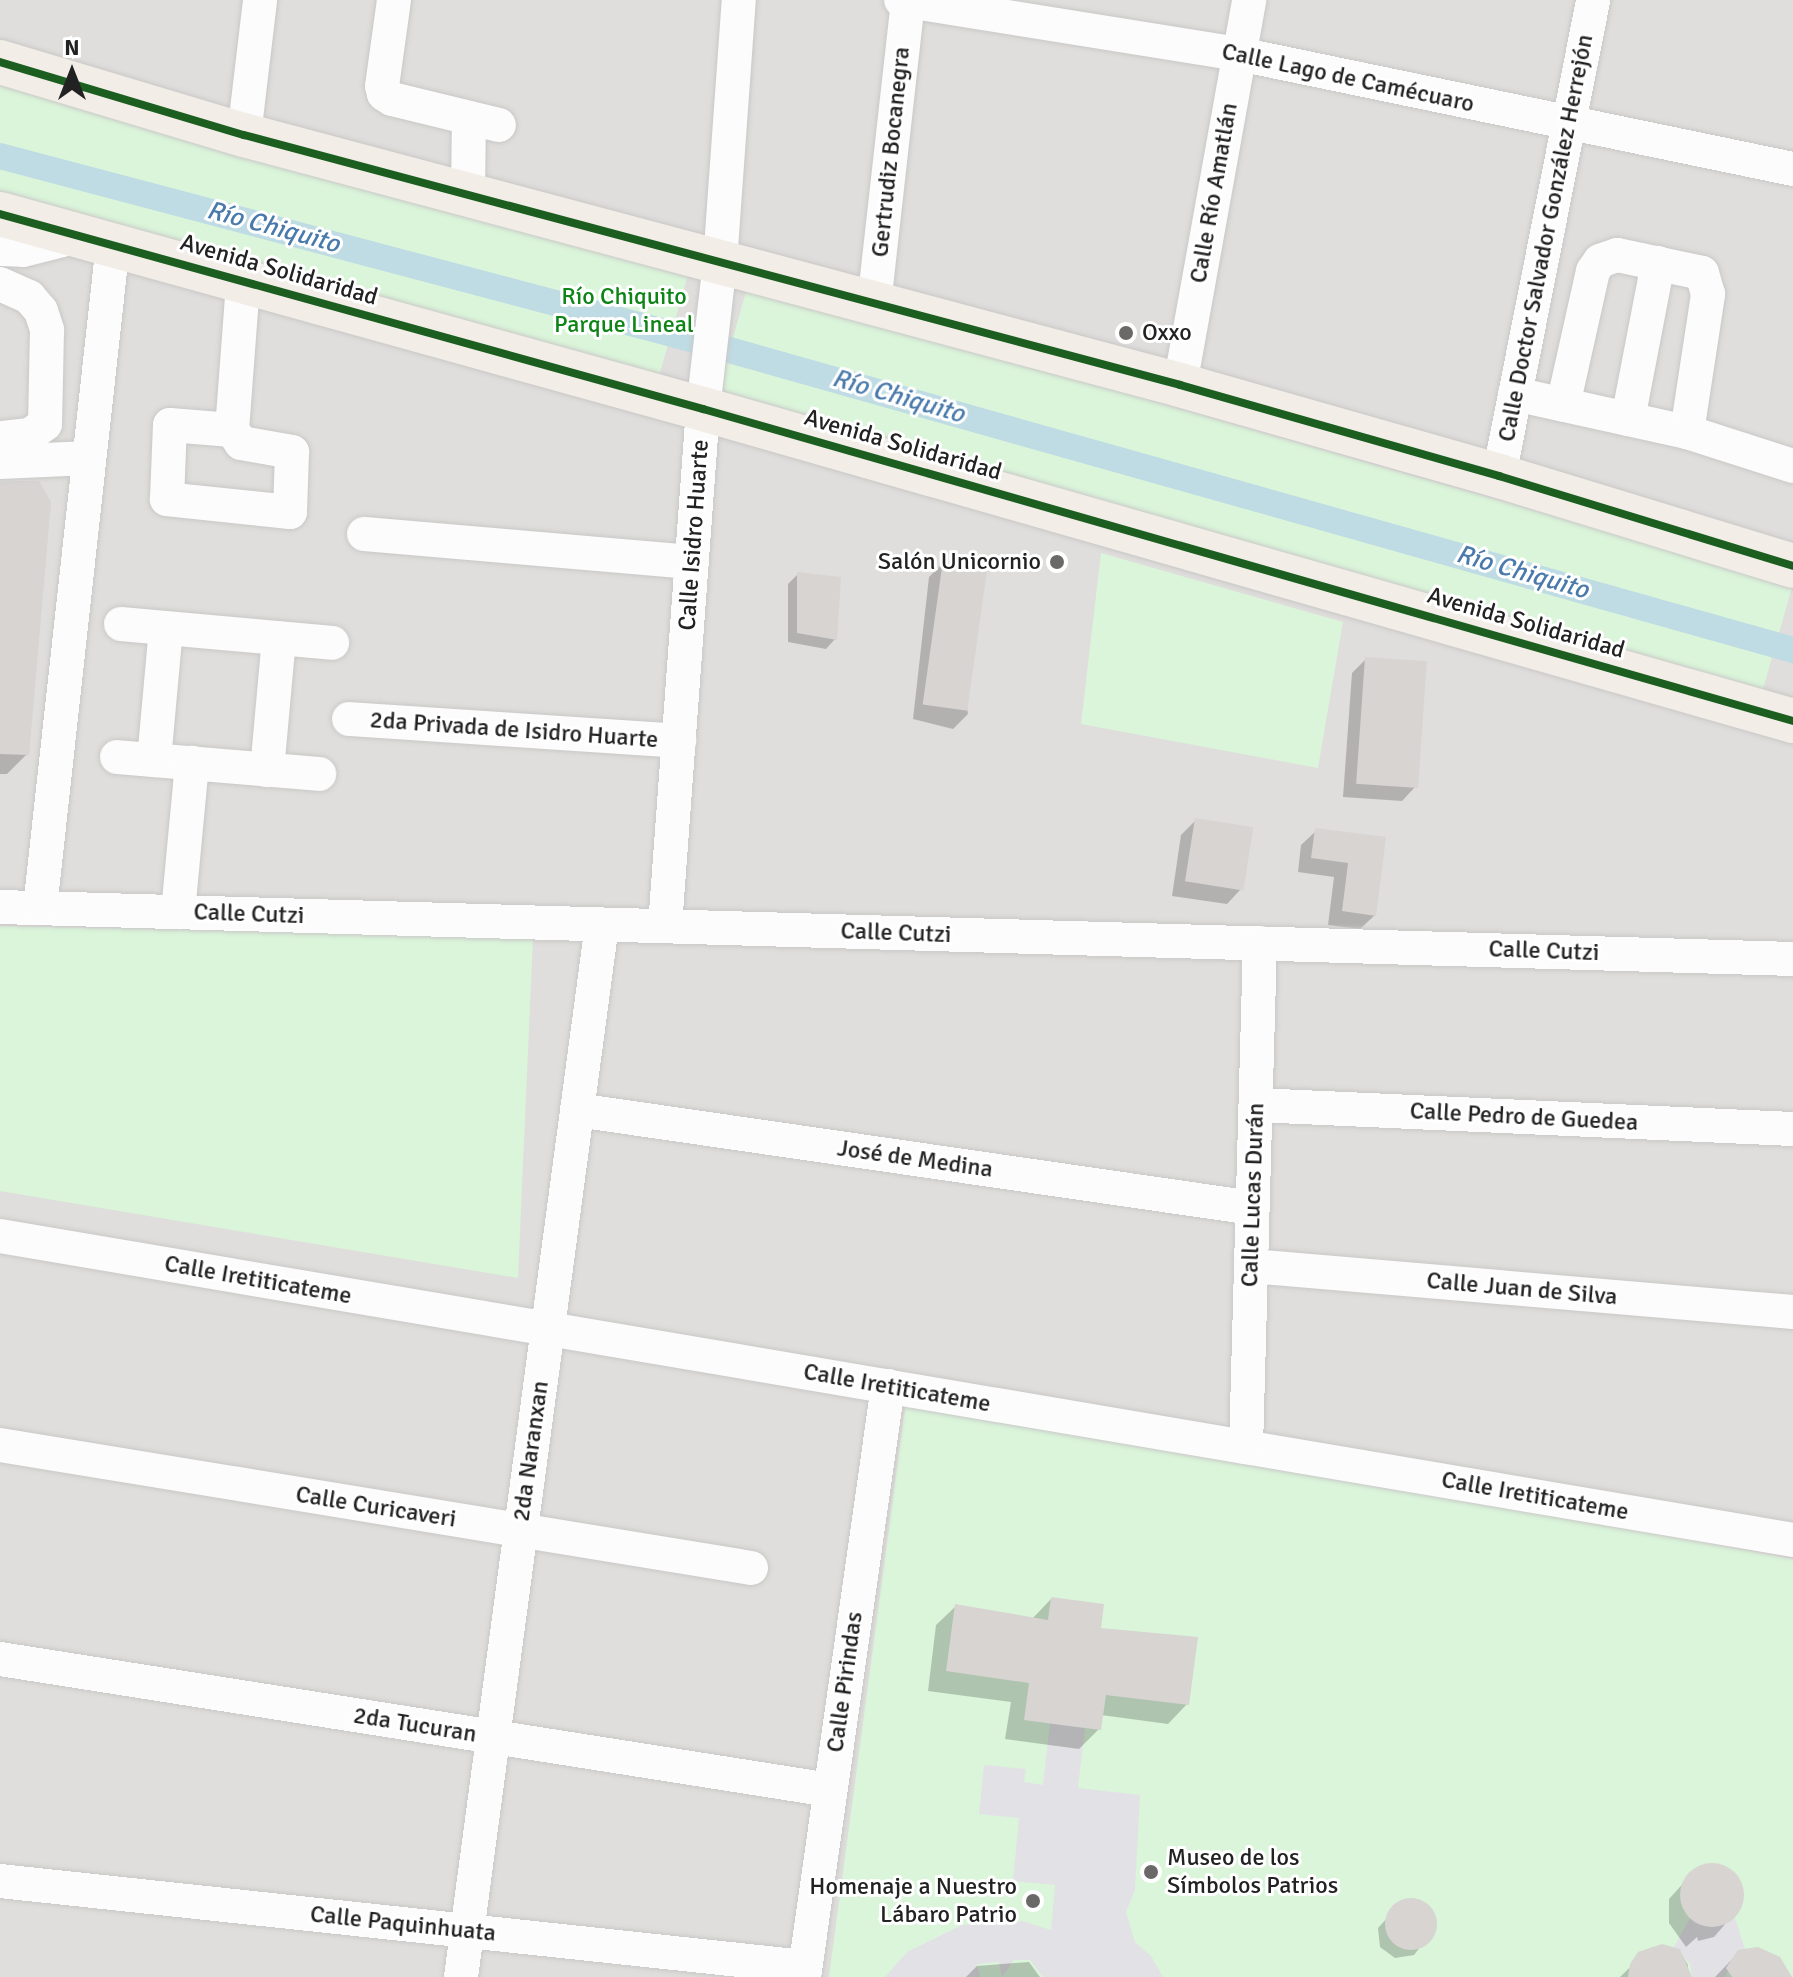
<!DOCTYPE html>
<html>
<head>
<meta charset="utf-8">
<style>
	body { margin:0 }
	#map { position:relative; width:1793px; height:1977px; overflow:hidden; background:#f0eeeb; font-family:Signika,sans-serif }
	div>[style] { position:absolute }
	.residential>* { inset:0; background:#dfdedc; transform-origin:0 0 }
	.park>* { inset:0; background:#daf5da; transform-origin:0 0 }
	.plaza>* { inset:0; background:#e2e1e5 }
	.shadow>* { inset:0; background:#0003 }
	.canal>* { height:26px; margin:-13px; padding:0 13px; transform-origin:13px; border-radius:13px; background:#bfdbe3 }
	.building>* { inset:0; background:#d7d4d2; transform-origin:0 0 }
	.round { border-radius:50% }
	.roads { filter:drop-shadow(0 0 2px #c9c8c7) drop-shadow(0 0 2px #c9c8c7) }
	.minor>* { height:34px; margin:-17px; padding:0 17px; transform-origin:17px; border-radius:17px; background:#fdfcfc }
	.major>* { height:44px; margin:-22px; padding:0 22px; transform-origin:22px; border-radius:22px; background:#f3ede7 }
	.cycleway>* { height:8px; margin:-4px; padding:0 4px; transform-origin:4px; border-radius:4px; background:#1b5e20 }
	.dots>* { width:22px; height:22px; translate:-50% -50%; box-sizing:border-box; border:4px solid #fff; border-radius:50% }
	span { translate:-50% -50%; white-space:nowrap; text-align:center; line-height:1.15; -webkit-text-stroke:6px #fff; paint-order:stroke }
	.street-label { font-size:24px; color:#222 }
	.park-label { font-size:24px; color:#0c8416 }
	.poi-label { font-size:24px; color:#222 }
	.left { translate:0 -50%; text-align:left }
	.right { translate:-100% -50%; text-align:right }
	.water-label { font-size:26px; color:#4a7aab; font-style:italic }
	.north { position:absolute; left:32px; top:32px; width:80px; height:80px; -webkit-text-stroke:6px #fff; paint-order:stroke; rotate:0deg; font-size:22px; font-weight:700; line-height:32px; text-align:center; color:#222 }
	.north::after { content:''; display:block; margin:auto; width:28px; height:36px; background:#222; clip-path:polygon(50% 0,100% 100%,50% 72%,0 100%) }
</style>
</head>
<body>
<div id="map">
	<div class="residential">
		<i style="left:0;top:0;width:1793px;height:1977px"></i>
	</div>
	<div class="park">
		<i style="left:0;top:73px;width:717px;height:124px;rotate:16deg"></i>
		<i style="left:748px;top:285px;width:1087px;height:117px;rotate:16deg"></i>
		<i style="clip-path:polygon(1101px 553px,1343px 622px,1318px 768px,1081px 724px)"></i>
		<i style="clip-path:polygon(0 926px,533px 937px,518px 1278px,0 1191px)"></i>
		<i style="clip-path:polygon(907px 1394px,1793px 1559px,1793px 1977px,829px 1977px)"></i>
	</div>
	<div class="plaza">
		<i style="clip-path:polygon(1050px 1723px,1085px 1728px,1078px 1788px,1140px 1795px,1135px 1890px,1126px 1912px,1135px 1942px,1151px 1956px,1163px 1977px,1043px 1977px,1030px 1960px,1014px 1960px,1002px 1977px,999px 1962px,977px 1964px,980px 1977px,885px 1977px,907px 1952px,962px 1925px,1023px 1921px,1051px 1930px,1055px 1885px,1013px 1881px,1019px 1818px,979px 1814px,984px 1765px,1026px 1769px,1024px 1782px,1043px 1785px)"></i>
		<i style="clip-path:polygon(1690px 1918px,1713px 1927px,1735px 1918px,1745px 1949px,1734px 1956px,1725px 1977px,1692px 1977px,1690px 1964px,1674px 1947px)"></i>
	</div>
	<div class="shadow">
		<i style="clip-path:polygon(0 484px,27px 754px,7px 774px,0 774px)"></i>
		<i style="clip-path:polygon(944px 562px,968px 714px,953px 729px,913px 719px,929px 577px)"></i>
		<i style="clip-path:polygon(798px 574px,835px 639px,826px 649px,788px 642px,788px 584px)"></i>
		<i style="clip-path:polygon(1366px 659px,1416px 786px,1402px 801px,1343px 797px,1352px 673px)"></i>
		<i style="clip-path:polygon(1195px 821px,1241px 889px,1227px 904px,1172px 896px,1181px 835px)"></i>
		<i style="clip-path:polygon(1316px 831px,1384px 839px,1375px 915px,1360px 929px,1328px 925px,1334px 877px,1298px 872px,1301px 845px)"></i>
		<i style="clip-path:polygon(1051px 1599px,1187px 1704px,1168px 1724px,1101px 1715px,1099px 1729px,1079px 1749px,1005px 1739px,1011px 1702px,928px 1691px,936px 1625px,956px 1606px,1031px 1620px)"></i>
		<i style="clip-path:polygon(1717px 1864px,1735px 1874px,1741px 1884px,1740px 1907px,1714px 1937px,1698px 1941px,1697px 1937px,1686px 1947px,1669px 1923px,1669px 1899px,1698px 1867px)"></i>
		<i style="clip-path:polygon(1419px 1902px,1432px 1913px,1434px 1929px,1414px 1955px,1395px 1958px,1380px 1947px,1378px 1928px,1401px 1903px)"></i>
		<i style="clip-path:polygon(1662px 1946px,1679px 1950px,1688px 1965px,1688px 1977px,1620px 1977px,1650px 1948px)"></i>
		<i style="clip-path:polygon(1739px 1952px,1786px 1977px,1715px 1977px)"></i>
		<i style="clip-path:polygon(1029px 1962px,1040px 1977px,966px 1977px,977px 1966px)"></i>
	</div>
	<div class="canal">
		<i style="left:0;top:156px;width:699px;rotate:14.83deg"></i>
		<i style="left:676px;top:335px;width:1161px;rotate:15.75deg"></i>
	</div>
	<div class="building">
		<i style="clip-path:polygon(18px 481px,39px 481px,51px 502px,29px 755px,0 754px,0 482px)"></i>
		<i style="left:943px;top:560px;width:45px;height:146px;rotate:8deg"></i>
		<i style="clip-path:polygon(797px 572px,841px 577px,837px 640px,797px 633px)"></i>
		<i style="left:1365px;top:657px;width:62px;height:127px;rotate:4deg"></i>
		<i style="left:1195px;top:818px;width:59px;height:64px;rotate:9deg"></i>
		<i style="clip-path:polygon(1315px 828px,1386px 837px,1376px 916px,1342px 911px,1348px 863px,1311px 858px)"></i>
		<i style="clip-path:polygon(1051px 1597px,1104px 1604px,1101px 1628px,1198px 1637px,1189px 1705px,1106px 1695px,1101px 1730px,1061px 1725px,1024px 1720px,1029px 1683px,946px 1671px,955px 1604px,1048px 1620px)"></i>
		<i class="round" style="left:1680px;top:1863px;width:64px;height:64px"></i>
		<i class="round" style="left:1385px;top:1898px;width:52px;height:52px"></i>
		<i style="clip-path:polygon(1662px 1944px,1680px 1949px,1692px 1977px,1628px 1977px,1630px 1964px,1638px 1952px)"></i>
		<i style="clip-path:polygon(1758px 1947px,1780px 1957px,1792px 1977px,1732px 1977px,1726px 1968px,1738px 1950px)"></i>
	</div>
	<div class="roads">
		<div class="minor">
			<i style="left:394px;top:0;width:87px;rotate:97.9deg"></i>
			<i style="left:382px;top:86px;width:8px;rotate:76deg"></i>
			<i style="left:384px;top:94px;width:9px;rotate:32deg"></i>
			<i style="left:392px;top:99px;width:110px;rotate:13.7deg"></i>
			<i style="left:901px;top:0;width:342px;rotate:9.1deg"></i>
			<i style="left:1239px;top:54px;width:566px;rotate:11.73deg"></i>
			<i style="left:244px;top:135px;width:136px;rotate:-83.2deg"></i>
			<i style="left:468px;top:195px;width:77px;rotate:-89.3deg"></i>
			<i style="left:0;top:249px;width:23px;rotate:2deg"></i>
			<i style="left:23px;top:250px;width:57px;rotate:-14.3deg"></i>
			<i style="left:0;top:284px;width:32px;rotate:24deg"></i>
			<i style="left:29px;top:297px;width:18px;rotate:49deg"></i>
			<i style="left:41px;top:311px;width:20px;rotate:72deg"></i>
			<i style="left:47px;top:330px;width:94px;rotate:91.2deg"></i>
			<i style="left:45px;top:424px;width:19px;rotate:144deg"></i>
			<i style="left:30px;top:435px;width:30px;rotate:174deg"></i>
			<i style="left:874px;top:304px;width:306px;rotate:-83.6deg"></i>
			<i style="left:1180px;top:385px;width:391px;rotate:-79.8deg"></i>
			<i style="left:1515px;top:394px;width:176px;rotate:12.5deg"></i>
			<i style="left:1687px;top:432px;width:140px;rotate:-81.3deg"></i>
			<i style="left:1708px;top:294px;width:22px;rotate:-106deg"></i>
			<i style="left:1702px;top:273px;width:87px;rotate:-168deg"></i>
			<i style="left:1617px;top:255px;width:18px;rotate:161deg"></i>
			<i style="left:1600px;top:261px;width:12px;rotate:125deg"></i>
			<i style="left:1593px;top:271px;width:137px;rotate:102.6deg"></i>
			<i style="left:1628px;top:419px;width:159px;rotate:-79.1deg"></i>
			<i style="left:170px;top:425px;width:62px;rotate:4.6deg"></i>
			<i style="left:232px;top:430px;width:16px;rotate:55deg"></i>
			<i style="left:241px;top:443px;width:52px;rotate:10deg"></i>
			<i style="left:292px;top:452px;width:60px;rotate:91.9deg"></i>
			<i style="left:290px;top:512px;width:124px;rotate:-174deg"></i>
			<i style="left:167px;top:499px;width:74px;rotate:-87.7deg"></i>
			<i style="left:232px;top:430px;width:148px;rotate:-85.7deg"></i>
			<i style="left:1687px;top:432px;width:111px;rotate:17.8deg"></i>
			<i style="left:0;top:462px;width:89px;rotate:-2.6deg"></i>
			<i style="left:1499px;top:476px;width:485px;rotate:-78.8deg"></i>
			<i style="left:364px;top:534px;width:329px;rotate:4.9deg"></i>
			<i style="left:121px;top:624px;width:212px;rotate:5.1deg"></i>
			<i style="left:349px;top:719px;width:331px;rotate:3.8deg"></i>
			<i style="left:117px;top:757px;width:203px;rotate:4.8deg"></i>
			<i style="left:154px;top:760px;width:132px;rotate:-84.8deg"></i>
			<i style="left:267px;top:770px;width:132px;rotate:-84.8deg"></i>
			<i style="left:0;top:907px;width:1794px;rotate:1.66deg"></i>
			<i style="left:40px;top:908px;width:668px;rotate:-83.73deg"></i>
			<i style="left:178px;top:912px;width:150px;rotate:-84.6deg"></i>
			<i style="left:665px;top:926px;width:518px;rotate:-85.8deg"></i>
			<i style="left:703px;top:409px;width:148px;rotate:-83.4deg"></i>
			<i style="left:720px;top:262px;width:263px;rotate:-85.9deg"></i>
			<i style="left:1256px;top:1105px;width:538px;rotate:2.56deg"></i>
			<i style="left:577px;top:1110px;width:683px;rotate:8.25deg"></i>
			<i style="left:0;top:1236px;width:1819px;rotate:9.62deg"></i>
			<i style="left:1251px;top:1266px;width:544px;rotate:4.85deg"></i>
			<i style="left:0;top:1445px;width:761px;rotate:9.3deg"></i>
			<i style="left:1246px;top:1447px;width:504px;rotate:-88.41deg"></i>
			<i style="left:0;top:1659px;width:840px;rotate:8.97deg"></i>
			<i style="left:0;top:1881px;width:810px;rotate:6.1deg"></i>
			<i style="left:461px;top:1977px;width:1062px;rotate:-82.37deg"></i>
			<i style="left:804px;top:1977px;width:597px;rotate:-81.91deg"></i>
		</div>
		<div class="major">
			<i style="left:0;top:62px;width:255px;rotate:16.7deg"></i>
			<i style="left:244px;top:135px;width:969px;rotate:14.95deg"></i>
			<i style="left:1180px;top:385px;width:332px;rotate:15.9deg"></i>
			<i style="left:1499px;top:476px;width:307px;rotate:17deg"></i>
			<i style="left:0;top:214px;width:730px;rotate:15.5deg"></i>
			<i style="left:703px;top:409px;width:1134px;rotate:15.97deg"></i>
		</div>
	</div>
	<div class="cycleway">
		<i style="left:0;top:62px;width:255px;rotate:16.7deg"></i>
		<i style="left:244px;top:135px;width:969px;rotate:14.95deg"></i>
		<i style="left:1180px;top:385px;width:332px;rotate:15.9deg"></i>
		<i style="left:1499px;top:476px;width:307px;rotate:17deg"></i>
		<i style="left:0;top:214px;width:730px;rotate:15.5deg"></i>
		<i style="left:703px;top:409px;width:1134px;rotate:15.97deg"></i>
	</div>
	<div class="dots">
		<i style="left:1126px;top:333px;background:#6a6968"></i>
		<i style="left:1057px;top:562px;background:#6a6968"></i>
		<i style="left:1151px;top:1872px;background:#6a6968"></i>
		<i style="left:1033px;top:1901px;background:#6a6968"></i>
	</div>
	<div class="street-label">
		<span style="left:1348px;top:78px;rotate:12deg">Calle Lago de Camécuaro</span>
		<span style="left:891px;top:152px;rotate:-84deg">Gertrudiz Bocanegra</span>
		<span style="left:1214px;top:193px;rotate:-80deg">Calle Río Amatlán</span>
		<span style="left:1546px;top:238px;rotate:-79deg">Calle Doctor Salvador González Herrejón</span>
		<span style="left:279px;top:270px;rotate:16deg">Avenida Solidaridad</span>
		<span style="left:903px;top:445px;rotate:16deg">Avenida Solidaridad</span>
		<span style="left:694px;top:535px;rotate:-86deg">Calle Isidro Huarte</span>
		<span style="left:1526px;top:623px;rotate:16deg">Avenida Solidaridad</span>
		<span style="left:514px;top:730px;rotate:4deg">2da Privada de Isidro Huarte</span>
		<span style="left:249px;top:914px;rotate:2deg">Calle Cutzi</span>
		<span style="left:896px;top:933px;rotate:2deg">Calle Cutzi</span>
		<span style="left:1544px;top:951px;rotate:2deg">Calle Cutzi</span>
		<span style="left:1524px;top:1117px;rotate:3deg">Calle Pedro de Guedea</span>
		<span style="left:915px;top:1159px;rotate:8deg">José de Medina</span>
		<span style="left:1253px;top:1195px;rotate:-88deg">Calle Lucas Durán</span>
		<span style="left:258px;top:1280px;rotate:10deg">Calle Iretiticateme</span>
		<span style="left:1522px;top:1289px;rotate:5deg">Calle Juan de Silva</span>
		<span style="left:897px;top:1388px;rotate:10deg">Calle Iretiticateme</span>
		<span style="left:531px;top:1451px;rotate:-82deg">2da Naranxan</span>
		<span style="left:1535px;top:1496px;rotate:10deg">Calle Iretiticateme</span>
		<span style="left:376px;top:1507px;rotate:9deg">Calle Curicaveri</span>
		<span style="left:845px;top:1682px;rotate:-82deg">Calle Pirindas</span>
		<span style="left:415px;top:1725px;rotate:9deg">2da Tucuran</span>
		<span style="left:403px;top:1924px;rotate:6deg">Calle Paquinhuata</span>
	</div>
	<div class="park-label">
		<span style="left:624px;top:311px">Río Chiquito<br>Parque Lineal</span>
	</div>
	<div class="poi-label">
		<span class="left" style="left:1142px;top:333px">Oxxo</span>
		<span class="right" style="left:1041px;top:562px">Salón Unicornio</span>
		<span class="left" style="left:1167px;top:1872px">Museo de los<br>Símbolos Patrios</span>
		<span class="right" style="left:1017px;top:1901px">Homenaje a Nuestro<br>Lábaro Patrio</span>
	</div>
	<div class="water-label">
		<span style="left:273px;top:228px;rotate:15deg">Río Chiquito</span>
		<span style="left:898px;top:397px;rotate:16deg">Río Chiquito</span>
		<span style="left:1522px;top:573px;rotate:16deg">Río Chiquito</span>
	</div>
	<div class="north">N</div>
</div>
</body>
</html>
